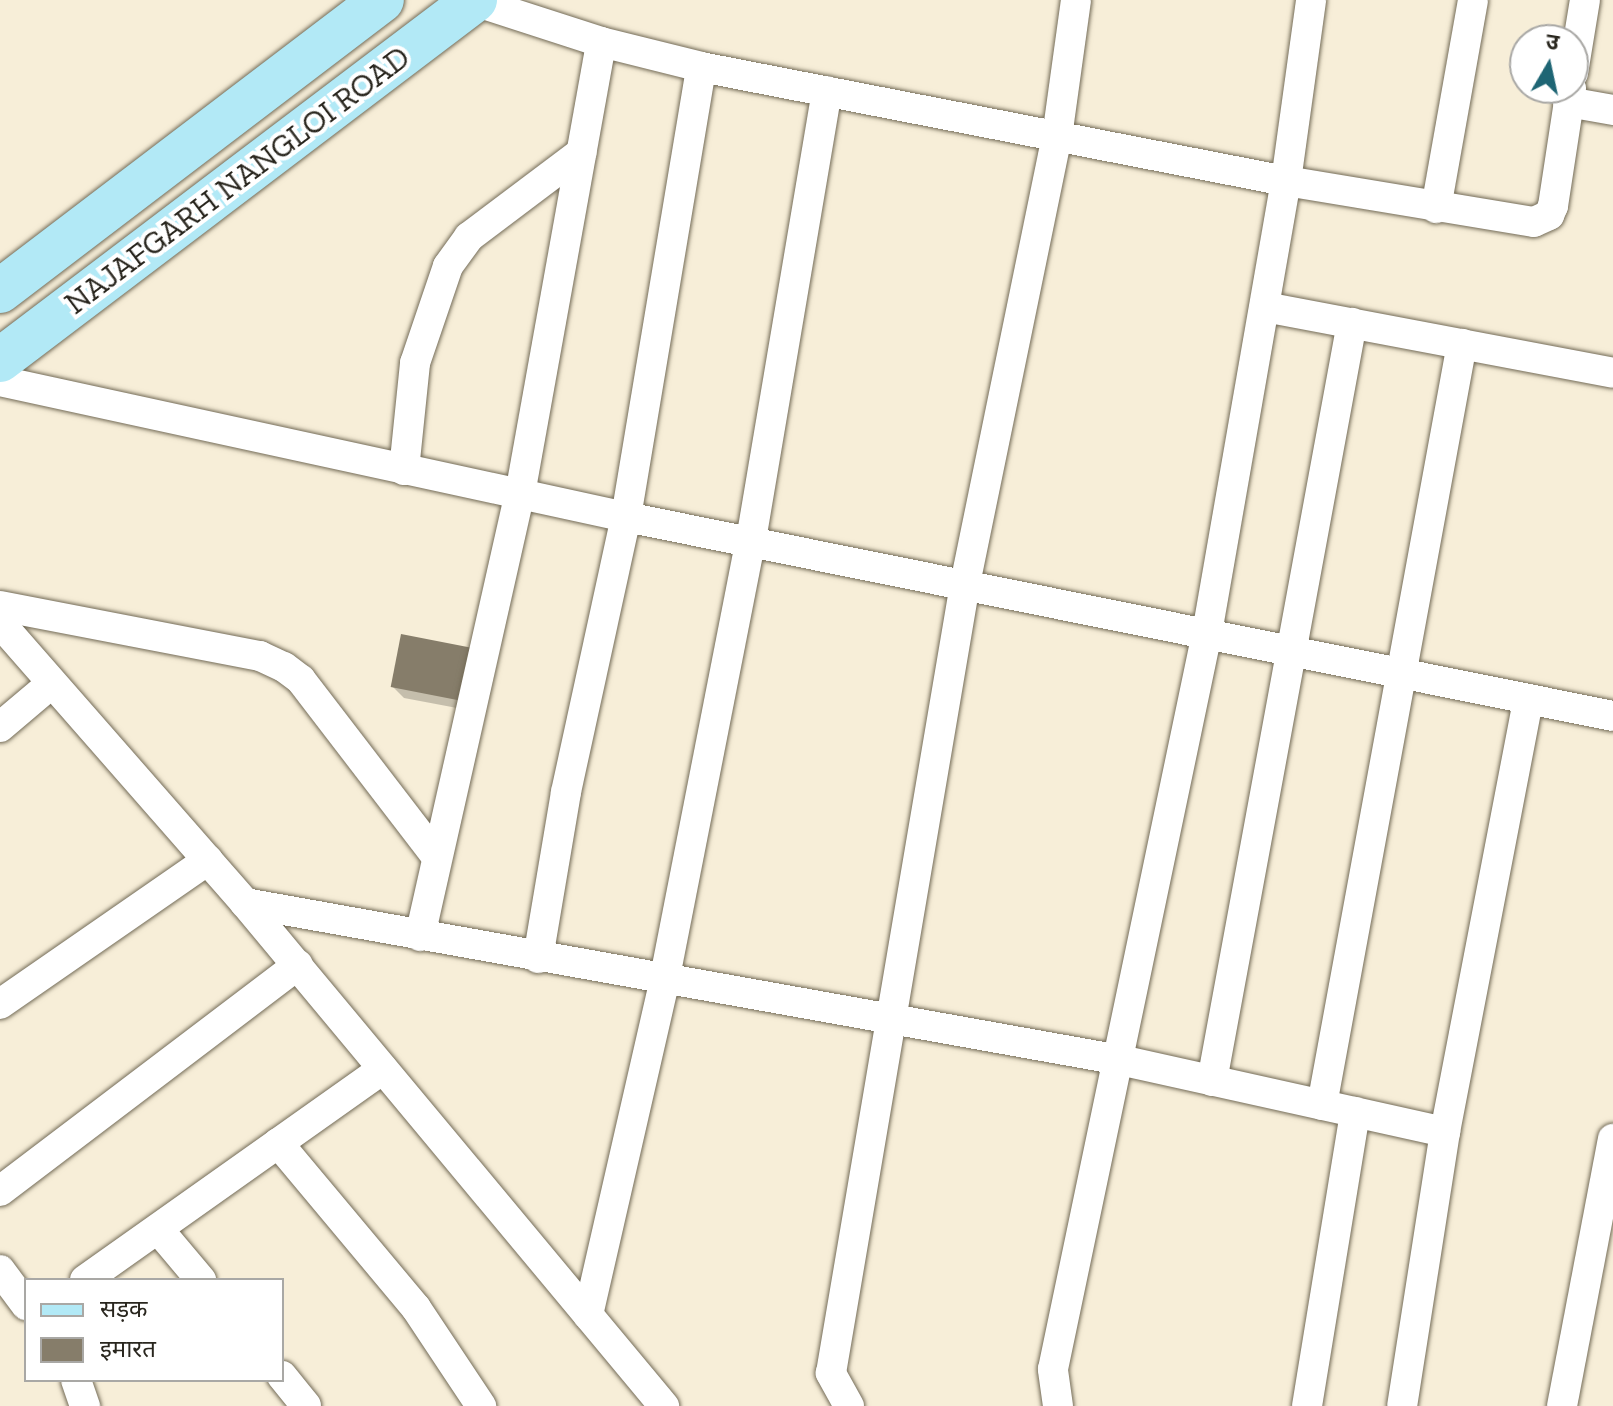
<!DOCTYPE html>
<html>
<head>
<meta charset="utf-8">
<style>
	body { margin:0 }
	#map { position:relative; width:1613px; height:1406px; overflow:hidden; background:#f7eed8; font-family:"Zilla Slab","Noto Sans Devanagari",serif }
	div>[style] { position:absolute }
	.shadow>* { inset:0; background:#0003 }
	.building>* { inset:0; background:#867d6a; transform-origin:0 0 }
	.roads { filter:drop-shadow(0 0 2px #736b57) drop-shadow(0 0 2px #736b57) }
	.minor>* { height:30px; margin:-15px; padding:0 15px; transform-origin:15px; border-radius:15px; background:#fff }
	.primary>* { height:44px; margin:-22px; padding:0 22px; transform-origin:22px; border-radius:22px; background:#b2e9f6 }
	span { translate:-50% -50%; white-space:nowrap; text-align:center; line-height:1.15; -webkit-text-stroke:8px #fff; paint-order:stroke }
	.street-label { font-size:32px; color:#29261e }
	.legend { position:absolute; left:24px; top:1278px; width:260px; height:104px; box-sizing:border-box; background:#fff; border:2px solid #a9a8a5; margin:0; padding:10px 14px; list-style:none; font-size:24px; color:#29261e }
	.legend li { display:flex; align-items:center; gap:16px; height:40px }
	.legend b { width:40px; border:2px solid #a9a8a5 }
	.north { position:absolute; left:1509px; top:24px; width:80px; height:80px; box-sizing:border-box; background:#fff; border:2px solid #a9a8a5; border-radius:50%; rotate:9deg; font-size:22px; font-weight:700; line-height:32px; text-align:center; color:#29261e }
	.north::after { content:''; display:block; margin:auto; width:28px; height:36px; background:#1e6574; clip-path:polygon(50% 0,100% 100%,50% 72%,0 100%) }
</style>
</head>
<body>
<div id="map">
	<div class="shadow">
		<i style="clip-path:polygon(403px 636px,473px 711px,404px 698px,393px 687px)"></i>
	</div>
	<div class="building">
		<i style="left:401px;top:634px;width:73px;height:54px;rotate:11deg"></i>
	</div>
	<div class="roads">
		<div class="minor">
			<i style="left:471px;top:0;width:137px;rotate:17.9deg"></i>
			<i style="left:601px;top:42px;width:103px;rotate:14deg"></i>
			<i style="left:701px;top:67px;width:596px;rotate:11.03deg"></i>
			<i style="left:1286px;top:181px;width:251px;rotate:9.4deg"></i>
			<i style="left:1534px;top:222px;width:17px;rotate:-25deg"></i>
			<i style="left:1549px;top:215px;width:10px;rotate:-66deg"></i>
			<i style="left:1553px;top:206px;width:119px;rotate:-81.3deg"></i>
			<i style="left:1573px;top:73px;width:74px;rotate:-80.7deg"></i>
			<i style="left:1568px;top:102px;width:46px;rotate:10.1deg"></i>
			<i style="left:1436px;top:208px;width:211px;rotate:-79.9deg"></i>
			<i style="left:1265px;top:307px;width:354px;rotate:10.7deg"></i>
			<i style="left:0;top:381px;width:641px;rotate:12.26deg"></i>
			<i style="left:626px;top:517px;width:1007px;rotate:11.4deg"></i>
			<i style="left:404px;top:470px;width:108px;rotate:-84.1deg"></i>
			<i style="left:415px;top:363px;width:102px;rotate:-71.2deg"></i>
			<i style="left:448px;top:266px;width:36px;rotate:-54deg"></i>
			<i style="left:469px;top:237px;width:141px;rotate:-37deg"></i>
			<i style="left:0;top:606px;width:265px;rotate:10.9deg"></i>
			<i style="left:260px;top:656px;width:26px;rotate:25deg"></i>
			<i style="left:284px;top:667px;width:21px;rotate:37deg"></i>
			<i style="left:301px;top:680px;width:222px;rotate:52.5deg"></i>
			<i style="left:0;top:623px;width:372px;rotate:48.8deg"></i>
			<i style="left:245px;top:903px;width:655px;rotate:50.21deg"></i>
			<i style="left:0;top:727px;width:68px;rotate:-40.2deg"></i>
			<i style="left:245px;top:903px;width:889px;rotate:10.17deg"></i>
			<i style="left:1120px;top:1060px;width:333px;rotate:12.5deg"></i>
			<i style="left:1445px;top:1132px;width:277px;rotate:98.9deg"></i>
			<i style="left:420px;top:936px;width:453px;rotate:-77.3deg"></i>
			<i style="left:520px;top:494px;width:459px;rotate:-79.8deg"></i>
			<i style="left:538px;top:958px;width:168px;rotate:-80.4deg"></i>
			<i style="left:566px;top:792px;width:281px;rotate:-77.7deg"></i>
			<i style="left:626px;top:517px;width:456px;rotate:-80.5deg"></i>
			<i style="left:0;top:1004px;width:253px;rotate:-34.7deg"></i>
			<i style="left:1212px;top:1081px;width:771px;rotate:-79.54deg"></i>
			<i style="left:1322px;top:1105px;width:774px;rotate:-79.58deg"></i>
			<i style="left:1445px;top:1132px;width:441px;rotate:-79.1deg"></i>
			<i style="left:278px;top:1143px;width:215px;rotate:50.1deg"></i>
			<i style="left:416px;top:1308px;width:118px;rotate:56.4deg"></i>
			<i style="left:0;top:1191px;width:374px;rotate:-37.2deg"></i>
			<i style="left:158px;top:1229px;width:67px;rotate:49.9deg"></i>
			<i style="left:0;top:1270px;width:44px;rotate:53.4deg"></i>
			<i style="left:85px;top:1280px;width:365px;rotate:-35.3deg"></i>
			<i style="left:588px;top:1315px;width:342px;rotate:-77.1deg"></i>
			<i style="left:664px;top:982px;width:450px;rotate:-78.9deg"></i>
			<i style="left:751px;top:540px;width:455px;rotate:-80.4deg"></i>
			<i style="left:282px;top:1376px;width:38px;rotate:51deg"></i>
			<i style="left:76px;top:1380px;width:28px;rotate:71deg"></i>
			<i style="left:849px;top:1406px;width:38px;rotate:-119deg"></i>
			<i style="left:831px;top:1373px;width:800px;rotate:-80.36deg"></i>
			<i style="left:965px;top:584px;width:456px;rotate:-78.4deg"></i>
			<i style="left:1057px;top:137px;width:138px;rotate:-82.1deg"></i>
			<i style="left:1058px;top:1406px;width:37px;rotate:-98deg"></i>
			<i style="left:1053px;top:1369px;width:752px;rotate:-78.18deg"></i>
			<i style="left:1207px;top:633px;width:459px;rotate:-80.1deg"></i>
			<i style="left:1286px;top:181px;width:183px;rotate:-82.1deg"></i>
			<i style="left:1307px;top:1406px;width:298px;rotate:-80.7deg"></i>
			<i style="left:1562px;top:1406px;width:272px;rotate:-79.2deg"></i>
		</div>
		<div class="primary">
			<i style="left:0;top:291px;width:480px;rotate:-37.3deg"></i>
			<i style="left:0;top:360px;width:596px;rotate:-37.16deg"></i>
		</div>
	</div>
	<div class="street-label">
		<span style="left:237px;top:180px;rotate:-37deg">NAJAFGARH NANGLOI ROAD</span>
	</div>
	<ul class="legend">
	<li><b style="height:10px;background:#b2e9f6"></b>सड़क</li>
	<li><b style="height:22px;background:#867d6a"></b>इमारत</li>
	</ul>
	<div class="north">उ</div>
</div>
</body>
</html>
